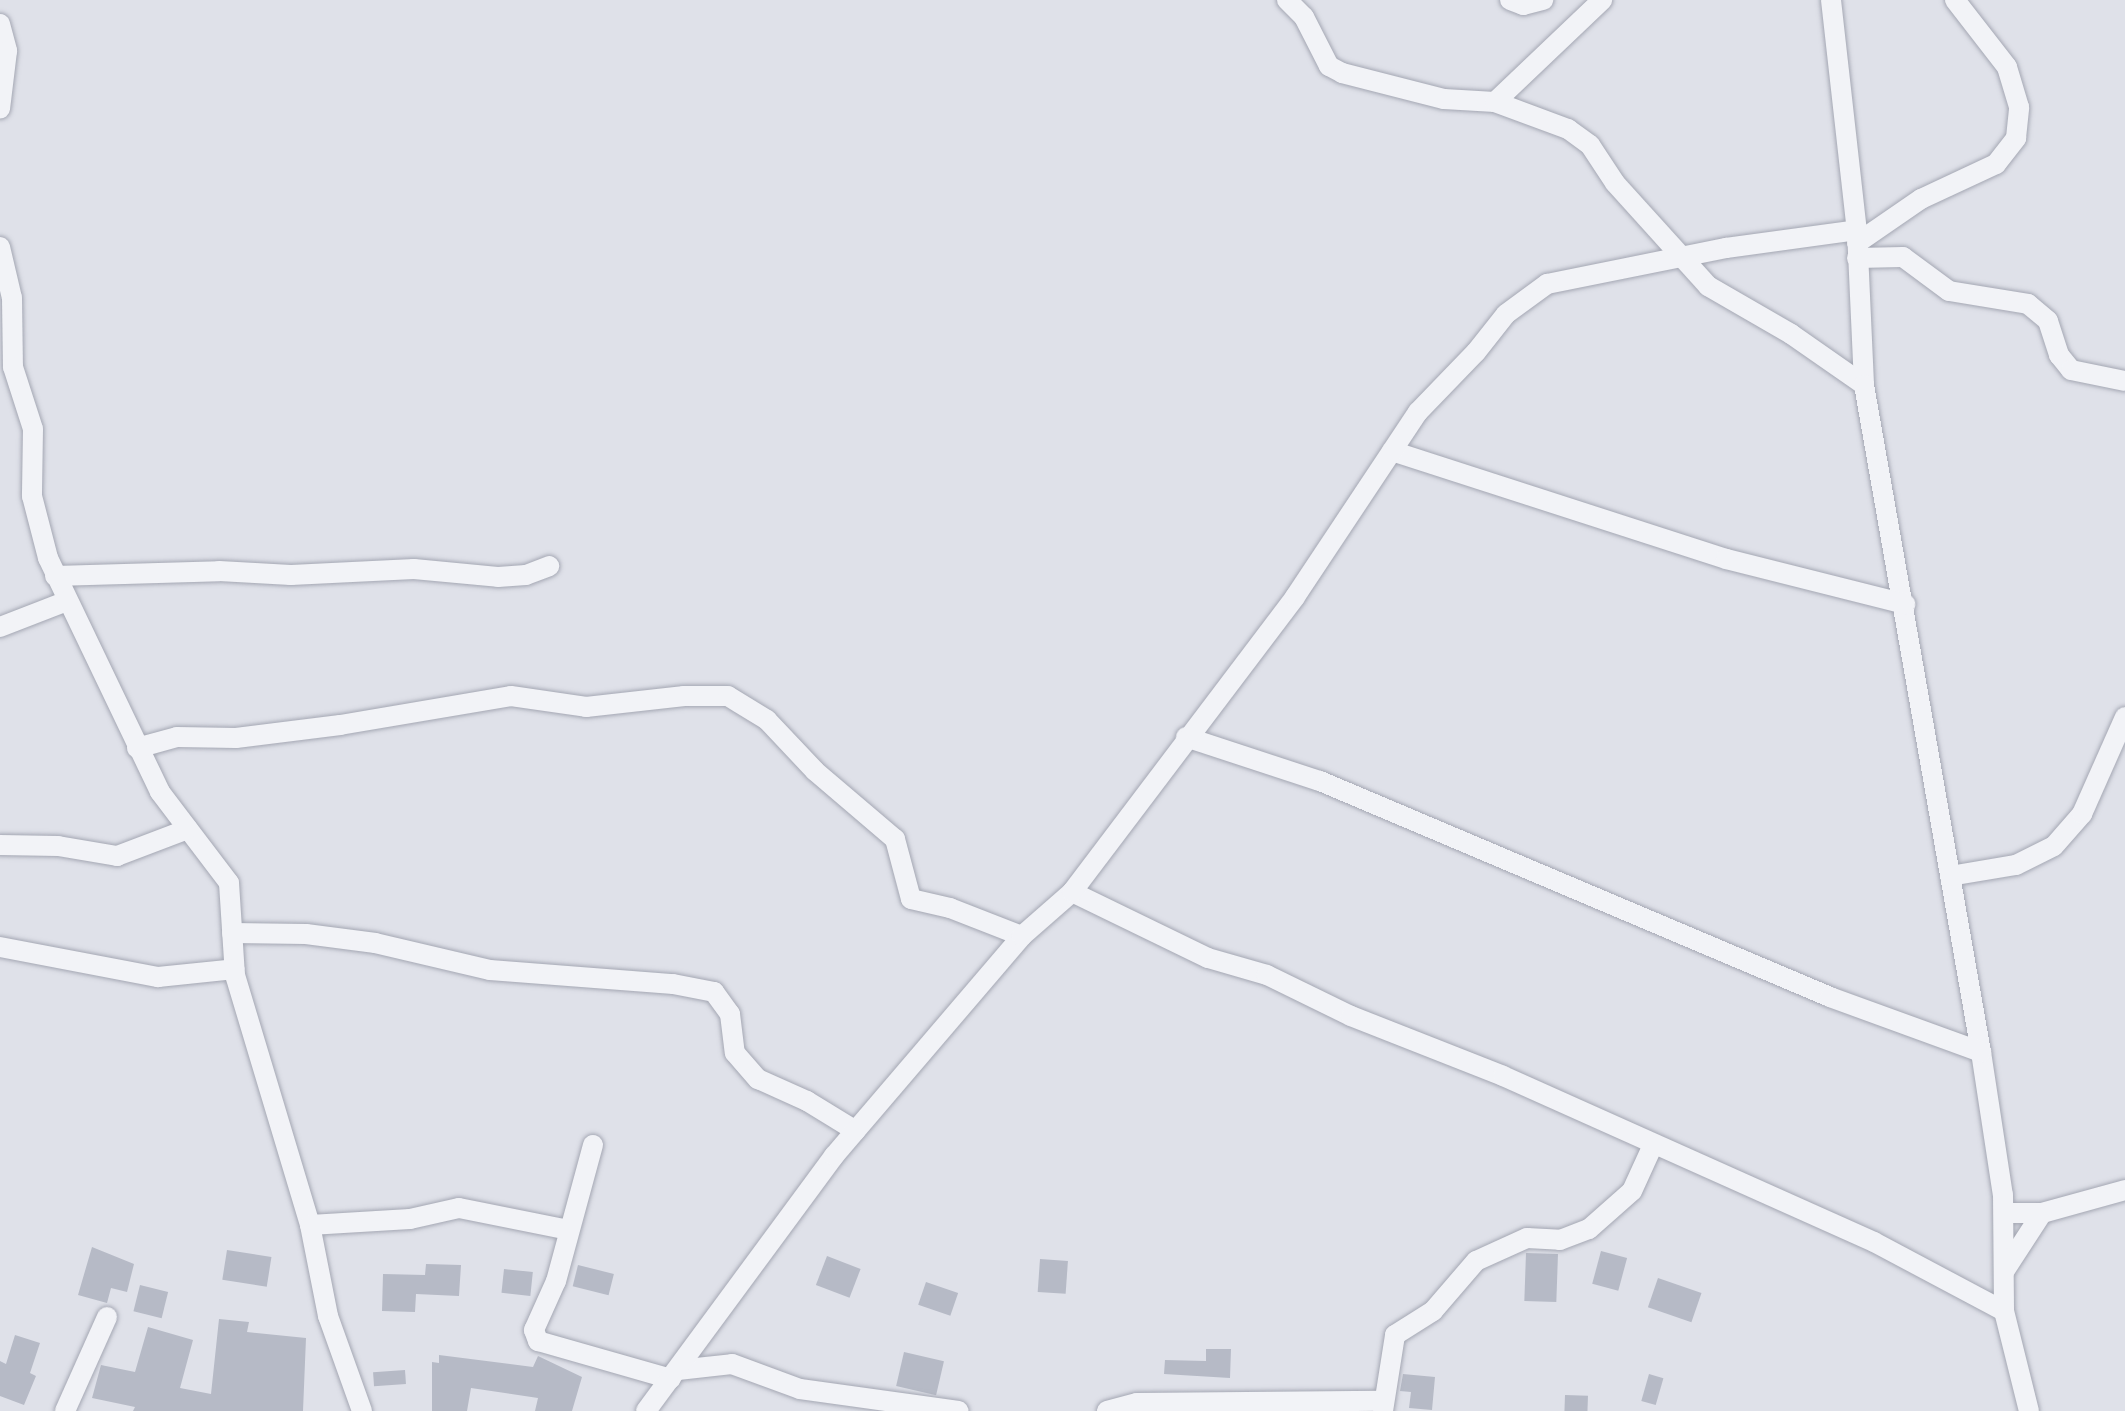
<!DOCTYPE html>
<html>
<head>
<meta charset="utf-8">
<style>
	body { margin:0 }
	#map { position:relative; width:2125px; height:1411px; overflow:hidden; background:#dfe1e9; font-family:Cabin,sans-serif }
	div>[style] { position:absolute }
	.building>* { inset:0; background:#b6bac6; transform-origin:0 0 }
	.roads { filter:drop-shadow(0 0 2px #a4a7b3) drop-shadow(0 0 2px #a4a7b3) }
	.street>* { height:20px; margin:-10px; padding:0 10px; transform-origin:10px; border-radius:10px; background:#f2f3f7 }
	span { translate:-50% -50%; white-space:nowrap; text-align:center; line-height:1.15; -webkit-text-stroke:10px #eef1f6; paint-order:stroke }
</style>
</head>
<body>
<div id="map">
	<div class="building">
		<i style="clip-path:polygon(92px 1247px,134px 1264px,127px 1292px,111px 1288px,107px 1303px,78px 1295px)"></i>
		<i style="left:227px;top:1250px;width:45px;height:30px;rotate:9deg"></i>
		<i style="left:1601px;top:1251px;width:27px;height:34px;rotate:15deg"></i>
		<i style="left:1526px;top:1253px;width:32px;height:48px;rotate:2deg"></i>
		<i style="left:827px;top:1256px;width:36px;height:31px;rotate:21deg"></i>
		<i style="left:1040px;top:1259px;width:28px;height:33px;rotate:4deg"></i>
		<i style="clip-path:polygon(426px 1264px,461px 1265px,459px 1296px,416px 1294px,415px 1312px,382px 1311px,383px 1274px,425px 1275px)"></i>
		<i style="left:578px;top:1265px;width:37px;height:22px;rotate:14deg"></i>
		<i style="left:504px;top:1269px;width:29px;height:24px;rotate:6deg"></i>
		<i style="left:1658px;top:1278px;width:46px;height:31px;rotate:19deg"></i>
		<i style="left:926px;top:1282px;width:34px;height:24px;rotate:19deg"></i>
		<i style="left:140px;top:1285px;width:29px;height:27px;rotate:14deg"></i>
		<i style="clip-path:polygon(219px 1319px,249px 1322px,247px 1332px,306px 1338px,303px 1411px,133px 1411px,135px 1407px,92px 1398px,101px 1365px,135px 1372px,148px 1327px,193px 1340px,180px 1388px,211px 1394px)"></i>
		<i style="clip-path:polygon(15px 1335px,40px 1343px,30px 1373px,36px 1376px,24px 1405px,0 1396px,0 1361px,6px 1364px)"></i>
		<i style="clip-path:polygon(1206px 1349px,1231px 1349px,1230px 1378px,1164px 1374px,1165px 1360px,1206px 1361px)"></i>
		<i style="left:904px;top:1352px;width:41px;height:35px;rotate:13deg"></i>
		<i style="clip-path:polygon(439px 1355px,533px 1367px,538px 1356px,582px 1377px,572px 1411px,535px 1411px,538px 1398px,471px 1388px,467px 1411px,432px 1411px,432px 1362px,439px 1363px)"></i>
		<i style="left:405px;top:1370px;width:14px;height:32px;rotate:86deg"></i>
		<i style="clip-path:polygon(1403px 1374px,1435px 1377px,1432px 1410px,1409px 1408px,1411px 1392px,1400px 1391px)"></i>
		<i style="left:1649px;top:1374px;width:15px;height:28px;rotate:16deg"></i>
		<i style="left:1565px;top:1395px;width:23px;height:16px;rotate:2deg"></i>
	</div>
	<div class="roads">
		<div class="street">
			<i style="left:1287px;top:0;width:24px;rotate:45deg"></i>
			<i style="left:1304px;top:17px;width:55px;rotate:63deg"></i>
			<i style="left:1329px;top:66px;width:15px;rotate:28deg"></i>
			<i style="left:1342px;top:73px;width:105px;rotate:14.3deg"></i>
			<i style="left:1444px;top:99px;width:51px;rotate:3.4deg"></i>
			<i style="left:1495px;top:102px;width:78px;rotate:20.3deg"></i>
			<i style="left:1568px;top:129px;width:27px;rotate:36deg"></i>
			<i style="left:1590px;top:145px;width:45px;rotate:56.7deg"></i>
			<i style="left:1615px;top:183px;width:139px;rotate:47.9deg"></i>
			<i style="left:1708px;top:286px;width:96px;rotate:30deg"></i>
			<i style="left:1791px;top:334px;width:89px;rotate:34.9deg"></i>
			<i style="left:1510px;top:0;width:14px;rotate:21deg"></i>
			<i style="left:1523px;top:5px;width:21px;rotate:-14deg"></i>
			<i style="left:1831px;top:0;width:231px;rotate:83.6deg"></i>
			<i style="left:1857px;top:230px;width:155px;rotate:87.4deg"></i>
			<i style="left:1864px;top:385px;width:677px;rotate:80.05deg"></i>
			<i style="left:1981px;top:1052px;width:145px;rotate:81.3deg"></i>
			<i style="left:2003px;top:1195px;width:116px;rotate:89.5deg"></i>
			<i style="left:2004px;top:1311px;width:103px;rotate:76deg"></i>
			<i style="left:0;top:24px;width:28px;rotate:75deg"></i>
			<i style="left:7px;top:51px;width:58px;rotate:96.9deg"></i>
			<i style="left:1495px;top:102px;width:148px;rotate:-43.6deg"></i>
			<i style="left:1857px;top:243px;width:78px;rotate:-34.5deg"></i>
			<i style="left:1921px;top:199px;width:83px;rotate:-25deg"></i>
			<i style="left:1996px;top:164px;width:33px;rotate:-52deg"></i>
			<i style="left:2016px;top:138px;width:31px;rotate:-84deg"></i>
			<i style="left:2019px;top:107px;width:42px;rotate:-106.7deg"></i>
			<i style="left:2007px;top:67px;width:85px;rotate:-127.8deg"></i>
			<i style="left:0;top:247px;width:52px;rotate:76.8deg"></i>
			<i style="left:12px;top:298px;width:69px;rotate:89.2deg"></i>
			<i style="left:13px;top:367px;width:65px;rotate:72.1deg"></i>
			<i style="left:33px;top:429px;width:67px;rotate:90.9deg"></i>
			<i style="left:32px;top:496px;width:64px;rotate:75.5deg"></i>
			<i style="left:48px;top:558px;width:259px;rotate:64.4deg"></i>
			<i style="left:160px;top:792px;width:114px;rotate:52.8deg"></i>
			<i style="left:229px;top:883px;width:92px;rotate:86.3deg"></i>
			<i style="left:235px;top:975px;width:261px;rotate:73.3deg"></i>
			<i style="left:310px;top:1225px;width:93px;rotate:78.8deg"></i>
			<i style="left:328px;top:1316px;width:101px;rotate:70.3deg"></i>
			<i style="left:1857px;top:258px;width:46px;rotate:-1.2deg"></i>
			<i style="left:1903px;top:257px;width:57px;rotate:36.5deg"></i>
			<i style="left:1949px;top:291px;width:80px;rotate:9.3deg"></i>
			<i style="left:2028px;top:304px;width:26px;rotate:40deg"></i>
			<i style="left:2048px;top:321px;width:36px;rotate:72deg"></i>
			<i style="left:2059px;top:355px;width:19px;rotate:51deg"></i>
			<i style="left:2071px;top:370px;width:55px;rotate:11.5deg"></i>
			<i style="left:1392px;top:451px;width:351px;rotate:17.9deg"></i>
			<i style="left:1726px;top:559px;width:185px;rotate:14.1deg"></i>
			<i style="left:55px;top:576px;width:164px;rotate:-1.7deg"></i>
			<i style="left:219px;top:571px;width:72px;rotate:3.2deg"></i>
			<i style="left:291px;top:575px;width:123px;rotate:-2.8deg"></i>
			<i style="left:414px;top:569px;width:84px;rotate:5.4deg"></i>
			<i style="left:498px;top:577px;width:28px;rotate:-4deg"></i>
			<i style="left:526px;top:575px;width:25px;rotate:-21deg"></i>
			<i style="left:0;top:627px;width:72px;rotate:-21.2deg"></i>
			<i style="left:1186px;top:737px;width:141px;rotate:18.2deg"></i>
			<i style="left:1320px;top:781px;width:554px;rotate:22.95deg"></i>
			<i style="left:1830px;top:997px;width:161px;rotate:20deg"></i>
			<i style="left:137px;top:748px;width:41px;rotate:-15.4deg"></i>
			<i style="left:177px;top:737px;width:59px;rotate:1deg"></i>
			<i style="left:236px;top:738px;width:105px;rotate:-7.1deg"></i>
			<i style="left:340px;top:725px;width:173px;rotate:-9.6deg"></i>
			<i style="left:511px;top:696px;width:76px;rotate:8.3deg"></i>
			<i style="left:586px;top:707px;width:99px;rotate:-6.4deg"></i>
			<i style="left:684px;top:696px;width:44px"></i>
			<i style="left:728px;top:696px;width:46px;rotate:31.6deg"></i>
			<i style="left:767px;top:720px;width:70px;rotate:46.7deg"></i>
			<i style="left:815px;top:771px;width:105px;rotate:40.4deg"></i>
			<i style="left:895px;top:839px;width:62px;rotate:75.1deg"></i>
			<i style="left:911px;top:899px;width:40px;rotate:13deg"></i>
			<i style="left:950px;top:908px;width:77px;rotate:21.3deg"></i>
			<i style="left:0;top:845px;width:58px;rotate:1deg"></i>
			<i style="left:58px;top:846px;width:60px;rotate:9.6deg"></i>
			<i style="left:117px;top:856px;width:76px;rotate:-20.8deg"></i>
			<i style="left:1950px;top:876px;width:67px;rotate:-9.5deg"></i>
			<i style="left:2016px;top:865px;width:42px;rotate:-26.6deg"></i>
			<i style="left:2054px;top:846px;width:43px;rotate:-48.8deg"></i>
			<i style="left:2082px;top:814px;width:106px;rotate:-66.1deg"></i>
			<i style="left:1072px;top:892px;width:151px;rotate:25.9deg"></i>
			<i style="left:1208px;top:958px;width:61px;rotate:16.1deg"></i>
			<i style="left:1267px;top:975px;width:93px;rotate:26deg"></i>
			<i style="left:1351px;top:1016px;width:163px;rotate:21.5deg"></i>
			<i style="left:1503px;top:1076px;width:406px;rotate:24.1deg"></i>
			<i style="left:1874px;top:1242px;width:147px;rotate:28deg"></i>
			<i style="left:232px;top:933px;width:74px;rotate:0.8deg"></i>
			<i style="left:306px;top:934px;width:70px;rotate:7.4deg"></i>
			<i style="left:375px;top:943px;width:118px;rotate:13.2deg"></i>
			<i style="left:490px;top:970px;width:184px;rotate:4.4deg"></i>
			<i style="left:673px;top:984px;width:42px;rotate:11deg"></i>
			<i style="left:714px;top:992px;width:27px;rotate:54deg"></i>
			<i style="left:730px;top:1014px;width:39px;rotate:83deg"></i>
			<i style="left:735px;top:1053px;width:35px;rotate:49deg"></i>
			<i style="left:758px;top:1079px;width:54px;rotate:24.2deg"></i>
			<i style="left:807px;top:1101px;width:57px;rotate:31.5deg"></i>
			<i style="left:0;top:947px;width:161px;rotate:10.8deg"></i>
			<i style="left:158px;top:977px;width:77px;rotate:-5.9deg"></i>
			<i style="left:593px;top:1145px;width:141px;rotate:105.2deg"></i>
			<i style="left:556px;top:1281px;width:54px;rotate:114.2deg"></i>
			<i style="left:534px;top:1330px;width:12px;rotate:70deg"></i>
			<i style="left:538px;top:1341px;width:138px;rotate:15.9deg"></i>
			<i style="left:2005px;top:1213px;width:37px"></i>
			<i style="left:2042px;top:1213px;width:86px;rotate:-15.5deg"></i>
			<i style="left:310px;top:1225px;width:100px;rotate:-3.4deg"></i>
			<i style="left:410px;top:1219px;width:50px;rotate:-12.7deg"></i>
			<i style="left:459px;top:1208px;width:112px;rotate:11.3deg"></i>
			<i style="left:2005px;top:1270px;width:68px;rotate:-57deg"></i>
			<i style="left:678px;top:1370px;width:54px;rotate:-6.3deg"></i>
			<i style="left:732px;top:1364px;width:72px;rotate:20.2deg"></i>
			<i style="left:800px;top:1389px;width:160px;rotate:7.9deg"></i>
			<i style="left:65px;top:1411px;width:103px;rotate:-65.9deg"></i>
			<i style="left:646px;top:1411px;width:317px;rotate:-53.6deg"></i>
			<i style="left:834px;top:1156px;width:289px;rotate:-49.5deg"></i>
			<i style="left:1022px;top:936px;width:67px;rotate:-41.3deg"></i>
			<i style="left:1072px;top:892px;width:370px;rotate:-52.9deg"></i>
			<i style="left:1295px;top:597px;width:222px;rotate:-56.4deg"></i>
			<i style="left:1418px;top:412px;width:83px;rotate:-46deg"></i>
			<i style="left:1476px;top:352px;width:48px;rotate:-51.7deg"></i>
			<i style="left:1506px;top:314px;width:51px;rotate:-36.2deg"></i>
			<i style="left:1547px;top:284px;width:183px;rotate:-11.4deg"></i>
			<i style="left:1726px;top:248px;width:132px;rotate:-7.8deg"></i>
			<i style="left:1107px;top:1411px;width:31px;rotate:-15deg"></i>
			<i style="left:1137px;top:1403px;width:247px;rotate:-0.5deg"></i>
			<i style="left:1383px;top:1411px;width:77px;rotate:-81deg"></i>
			<i style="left:1395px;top:1335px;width:45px;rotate:-32.3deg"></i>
			<i style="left:1433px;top:1311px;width:66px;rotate:-49.3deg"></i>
			<i style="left:1476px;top:1261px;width:56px;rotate:-24.3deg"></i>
			<i style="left:1527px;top:1238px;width:33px;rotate:3deg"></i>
			<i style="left:1560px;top:1240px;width:31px;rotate:-21deg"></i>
			<i style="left:1589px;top:1229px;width:57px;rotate:-41.5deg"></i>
			<i style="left:1632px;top:1191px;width:51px;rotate:-65.5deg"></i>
		</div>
	</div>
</div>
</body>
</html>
